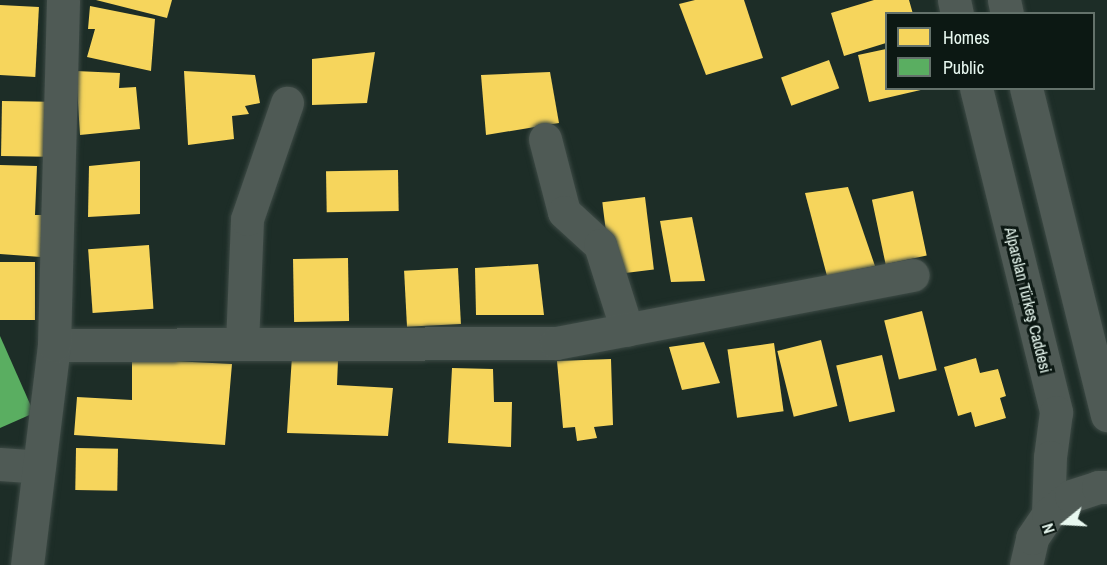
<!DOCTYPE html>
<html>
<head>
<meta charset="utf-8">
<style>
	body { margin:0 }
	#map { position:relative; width:1107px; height:565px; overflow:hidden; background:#1d2d27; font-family:"Archivo Narrow",sans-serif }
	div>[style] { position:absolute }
	.homes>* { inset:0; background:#f6d55c; transform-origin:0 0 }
	.public>* { inset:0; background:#5aae61 }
	.roads { filter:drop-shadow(0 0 2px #3d4a45) drop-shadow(0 0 2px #3d4a45) }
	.street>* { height:33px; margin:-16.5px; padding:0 16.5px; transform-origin:16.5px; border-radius:16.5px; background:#4f5a55 }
	.secondary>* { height:33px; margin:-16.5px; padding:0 16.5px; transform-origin:16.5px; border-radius:16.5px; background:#4f5a55 }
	span { translate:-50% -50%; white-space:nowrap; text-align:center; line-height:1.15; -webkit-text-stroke:6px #0c1813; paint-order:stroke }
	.street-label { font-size:16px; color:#e8f8f0 }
	.legend { position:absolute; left:885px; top:12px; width:210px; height:78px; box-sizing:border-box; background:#0c1813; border:2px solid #64726b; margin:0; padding:8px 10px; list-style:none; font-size:18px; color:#e8f8f0 }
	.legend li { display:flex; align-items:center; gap:12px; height:30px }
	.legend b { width:30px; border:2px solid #64726b }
	.north { position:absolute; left:1035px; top:493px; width:60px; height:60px; -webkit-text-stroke:4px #0c1813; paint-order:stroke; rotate:252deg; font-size:16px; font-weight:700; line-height:24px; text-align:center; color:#e8f8f0 }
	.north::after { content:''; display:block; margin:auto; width:21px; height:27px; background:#e8f8f0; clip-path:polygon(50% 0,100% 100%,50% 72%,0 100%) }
</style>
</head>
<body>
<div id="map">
	<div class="homes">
		<i style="clip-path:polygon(96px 0,172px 0,167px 18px)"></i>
		<i style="clip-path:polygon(695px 0,744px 0,763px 58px,706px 75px,679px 4px)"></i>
		<i style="clip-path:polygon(874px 0,909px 0,913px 14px,886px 14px,886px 43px,844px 56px,831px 13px)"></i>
		<i style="left:0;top:5px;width:39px;height:70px;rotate:3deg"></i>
		<i style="clip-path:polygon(90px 6px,155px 19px,151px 71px,87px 57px,95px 29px,88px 29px)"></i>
		<i style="clip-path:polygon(886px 49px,886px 88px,925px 89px,869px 102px,858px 55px)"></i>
		<i style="clip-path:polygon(375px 52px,367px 103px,312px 105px,312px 59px)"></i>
		<i style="left:829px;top:60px;width:30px;height:51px;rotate:70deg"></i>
		<i style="clip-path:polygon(76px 71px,120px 73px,119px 88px,136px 87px,140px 129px,80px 135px)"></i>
		<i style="clip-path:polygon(184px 71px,255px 75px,260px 103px,245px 106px,249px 114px,232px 116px,234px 139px,188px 145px)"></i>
		<i style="clip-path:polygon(550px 72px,559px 123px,486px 135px,481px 75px)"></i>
		<i style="left:2px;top:101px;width:45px;height:55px;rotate:1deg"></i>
		<i style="clip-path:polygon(140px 161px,140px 214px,88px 217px,89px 166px)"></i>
		<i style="clip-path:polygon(0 165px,37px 166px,35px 215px,44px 215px,41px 257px,0 254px)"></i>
		<i style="left:398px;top:170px;width:41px;height:72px;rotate:89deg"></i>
		<i style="clip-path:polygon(848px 187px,875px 266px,827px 276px,805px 193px)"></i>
		<i style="left:913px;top:191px;width:66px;height:42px;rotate:78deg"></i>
		<i style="left:645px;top:197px;width:73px;height:43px;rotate:83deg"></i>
		<i style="clip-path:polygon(692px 217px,705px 281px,671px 282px,660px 221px)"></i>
		<i style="left:149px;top:245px;width:64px;height:61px;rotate:86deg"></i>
		<i style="left:348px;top:258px;width:63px;height:55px;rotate:89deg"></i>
		<i style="left:0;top:262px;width:35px;height:58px"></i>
		<i style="clip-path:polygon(538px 264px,544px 315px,476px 315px,475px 268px)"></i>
		<i style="left:458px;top:268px;width:56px;height:54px;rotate:87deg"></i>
		<i style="left:922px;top:311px;width:61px;height:39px;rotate:76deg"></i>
		<i style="left:821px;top:340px;width:68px;height:45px;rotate:76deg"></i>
		<i style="clip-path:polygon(704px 342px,720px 383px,682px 390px,669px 347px)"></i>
		<i style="left:774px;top:343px;width:69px;height:47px;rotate:82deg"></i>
		<i style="left:882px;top:355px;width:58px;height:47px;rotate:77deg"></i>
		<i style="clip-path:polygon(292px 356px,338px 360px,337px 385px,393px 388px,388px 436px,287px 433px)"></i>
		<i style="clip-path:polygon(976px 358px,980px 373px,998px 369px,1006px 396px,1000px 398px,1006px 418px,975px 427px,971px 412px,958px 416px,944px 367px)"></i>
		<i style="clip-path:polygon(132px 359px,232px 364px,225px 445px,74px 435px,77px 397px,132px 400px)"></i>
		<i style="clip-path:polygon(611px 359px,613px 425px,594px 427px,597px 438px,577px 441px,575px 427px,563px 428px,557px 361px)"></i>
		<i style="clip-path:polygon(452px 368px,493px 369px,494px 402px,512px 402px,511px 447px,448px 443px)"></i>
		<i style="left:76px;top:448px;width:42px;height:42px;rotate:1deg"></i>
	</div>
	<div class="public">
		<i style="clip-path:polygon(0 336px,34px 413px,0 428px)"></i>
	</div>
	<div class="roads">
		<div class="street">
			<i style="left:545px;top:139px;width:75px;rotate:75.4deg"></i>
			<i style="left:564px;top:212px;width:49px;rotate:42.5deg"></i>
			<i style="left:600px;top:245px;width:89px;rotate:72.4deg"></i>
			<i style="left:242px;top:344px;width:125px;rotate:-87.7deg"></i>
			<i style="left:247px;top:219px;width:123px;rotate:-71deg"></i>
			<i style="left:54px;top:345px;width:502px;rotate:-0.23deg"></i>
			<i style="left:556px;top:343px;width:363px;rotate:-10.8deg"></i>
			<i style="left:0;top:464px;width:39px;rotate:4deg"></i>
			<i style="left:27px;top:565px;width:222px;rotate:-83deg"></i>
			<i style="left:54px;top:345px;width:345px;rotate:-88.5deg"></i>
		</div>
		<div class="secondary">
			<i style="left:954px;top:0;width:14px;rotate:78deg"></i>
			<i style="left:1004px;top:0;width:14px;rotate:78deg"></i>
			<i style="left:976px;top:88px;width:334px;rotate:76.1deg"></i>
			<i style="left:1056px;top:412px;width:45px;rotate:97.6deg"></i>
			<i style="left:1050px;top:457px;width:57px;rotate:92deg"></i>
			<i style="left:1026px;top:88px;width:337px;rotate:76.1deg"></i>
			<i style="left:1026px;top:565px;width:28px;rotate:-77deg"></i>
			<i style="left:1032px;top:538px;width:29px;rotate:-56deg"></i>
			<i style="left:1048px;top:514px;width:29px;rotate:-38deg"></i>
			<i style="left:1071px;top:496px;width:28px;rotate:-18deg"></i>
			<i style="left:1098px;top:487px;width:9px"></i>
		</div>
	</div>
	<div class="street-label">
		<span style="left:1028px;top:300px;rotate:76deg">Alparslan Türkeş Caddesi</span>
	</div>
	<ul class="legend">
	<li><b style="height:16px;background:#f6d55c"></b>Homes</li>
	<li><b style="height:16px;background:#5aae61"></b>Public</li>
	</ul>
	<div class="north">N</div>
</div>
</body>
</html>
